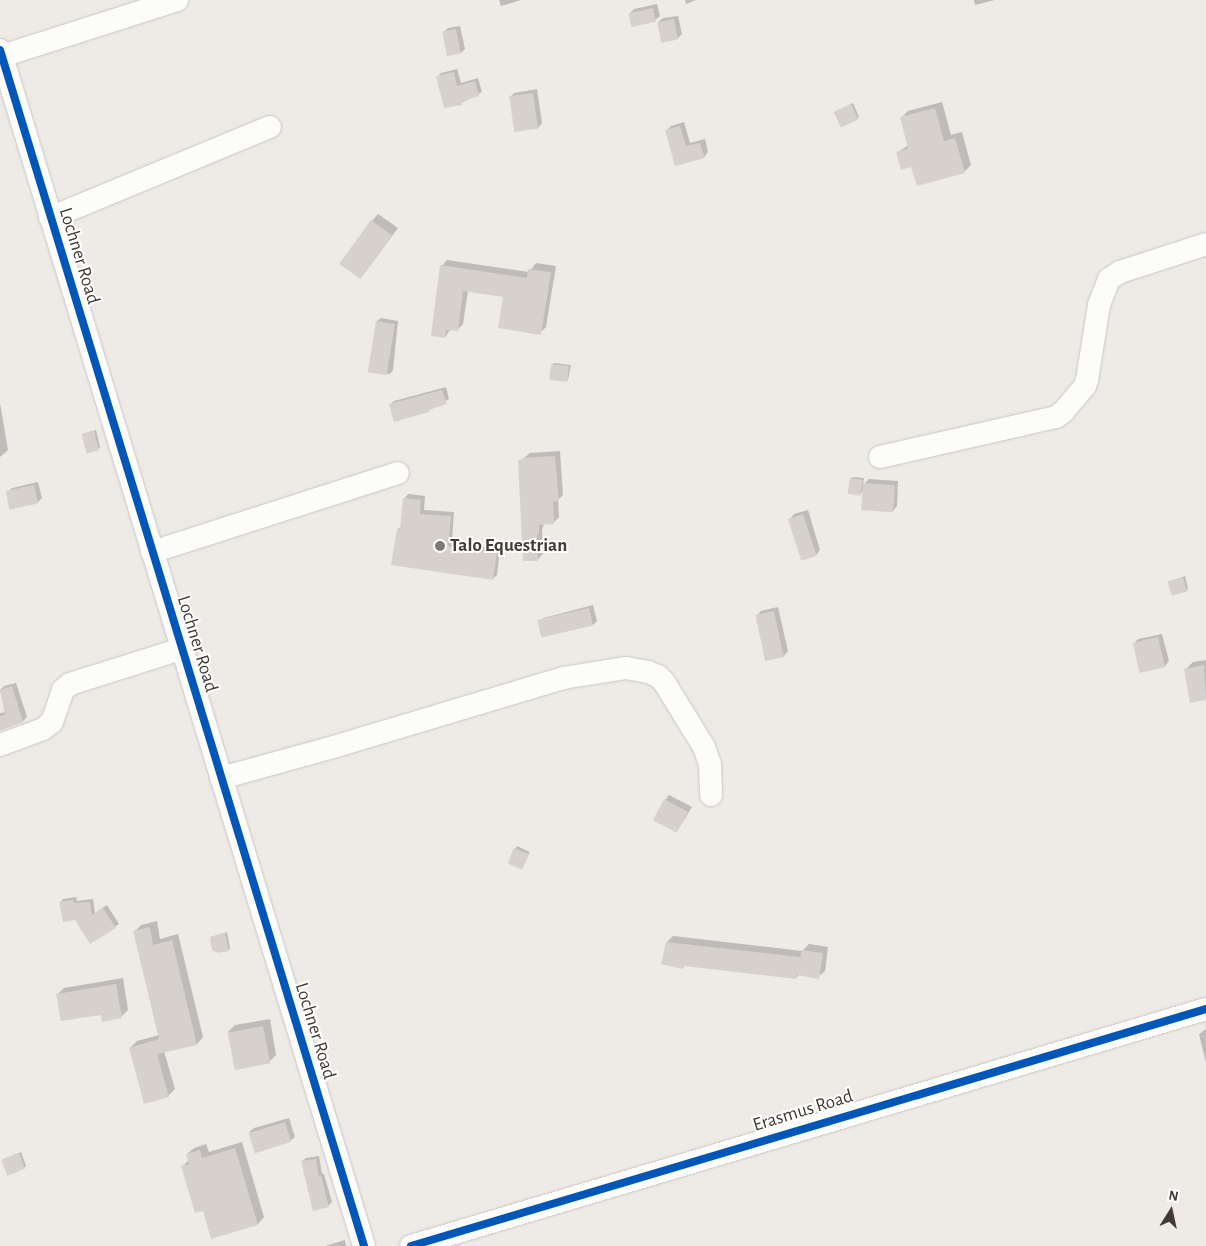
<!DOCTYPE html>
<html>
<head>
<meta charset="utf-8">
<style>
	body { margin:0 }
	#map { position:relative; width:1206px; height:1246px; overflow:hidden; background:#eeeae6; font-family:"Alegreya Sans",sans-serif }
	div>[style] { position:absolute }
	.shadow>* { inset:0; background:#0003; transform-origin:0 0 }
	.building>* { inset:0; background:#d6d1cd; transform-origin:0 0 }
	.roads { filter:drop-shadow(0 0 1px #cac6c2) drop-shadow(0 0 1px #cac6c2) }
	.minor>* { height:22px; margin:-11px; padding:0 11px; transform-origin:11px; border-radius:11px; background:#fcfcfb }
	.cycleway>* { height:8px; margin:-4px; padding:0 4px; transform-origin:4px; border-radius:4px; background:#0057b8 }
	.dots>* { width:14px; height:14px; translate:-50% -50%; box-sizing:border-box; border:2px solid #fff; border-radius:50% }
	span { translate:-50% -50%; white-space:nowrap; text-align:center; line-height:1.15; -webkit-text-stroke:4px #fff; paint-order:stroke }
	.street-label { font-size:19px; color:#423b33 }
	.poi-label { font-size:19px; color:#423b33; font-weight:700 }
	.left { translate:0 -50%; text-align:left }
	.north { position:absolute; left:1146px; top:1186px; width:50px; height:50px; -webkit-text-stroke:4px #fff; paint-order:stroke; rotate:10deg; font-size:14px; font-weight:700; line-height:20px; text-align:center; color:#423b33 }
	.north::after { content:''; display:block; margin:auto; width:18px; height:22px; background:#423b33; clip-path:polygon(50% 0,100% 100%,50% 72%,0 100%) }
</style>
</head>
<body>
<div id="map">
	<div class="shadow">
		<i style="clip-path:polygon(499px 0,521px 0,501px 6px)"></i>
		<i style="clip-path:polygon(685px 0,696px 0,686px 4px)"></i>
		<i style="clip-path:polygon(974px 0,995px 0,975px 5px)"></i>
		<i style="clip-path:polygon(657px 4px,660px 16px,655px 20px,630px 13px,634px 9px)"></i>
		<i style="clip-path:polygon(678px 16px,682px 34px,677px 39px,658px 22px,663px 18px)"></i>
		<i style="clip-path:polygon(460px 26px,465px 49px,461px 53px,443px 33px,448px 28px)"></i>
		<i style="clip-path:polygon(457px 69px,461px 83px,478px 78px,482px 92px,461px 103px,438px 76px,441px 73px)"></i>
		<i style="clip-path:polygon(537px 89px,542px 123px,538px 128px,510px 97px,514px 93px)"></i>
		<i style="clip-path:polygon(942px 102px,951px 135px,962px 132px,971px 165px,964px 172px,912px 166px,898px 152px,909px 145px,901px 118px,908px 111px)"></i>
		<i style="clip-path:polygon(853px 103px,859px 117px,858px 118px,836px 112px)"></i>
		<i style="clip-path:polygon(684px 122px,690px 143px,705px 139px,708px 152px,704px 157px,676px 164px,667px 130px,671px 126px)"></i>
		<i style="clip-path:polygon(378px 214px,398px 228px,361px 278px,372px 221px)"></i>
		<i style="clip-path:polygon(447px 260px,529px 272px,536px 263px,556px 266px,546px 327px,540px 333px,505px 296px,468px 291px,463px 324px,457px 330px,451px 329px,445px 337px,442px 266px)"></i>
		<i style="clip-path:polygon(381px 318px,398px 321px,393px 370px,390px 374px,373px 372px,377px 321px)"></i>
		<i style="clip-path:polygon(554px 363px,571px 365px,568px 380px,552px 365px)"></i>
		<i style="clip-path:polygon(446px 387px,449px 399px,428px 411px,391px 404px,394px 401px)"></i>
		<i style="clip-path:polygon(0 403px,8px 450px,0 457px)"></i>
		<i style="clip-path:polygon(96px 430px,100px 447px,98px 449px,82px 434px)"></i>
		<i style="clip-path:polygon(560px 451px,563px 495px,558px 500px,559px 517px,554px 522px,544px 523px,542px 530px,543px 554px,537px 560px,519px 462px,530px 453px)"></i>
		<i style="clip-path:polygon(853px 477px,864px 478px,863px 485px,869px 479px,898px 481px,897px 506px,893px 511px,864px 490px,860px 494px,851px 479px)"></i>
		<i style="clip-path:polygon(38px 482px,42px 498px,38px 502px,11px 509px,7px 493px,12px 488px)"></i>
		<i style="clip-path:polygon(408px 494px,425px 496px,424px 510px,454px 512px,452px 542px,500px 549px,497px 575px,492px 579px,398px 529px,401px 527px,404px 499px)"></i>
		<i style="clip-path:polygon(808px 510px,820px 550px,816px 555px,790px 519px,794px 514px)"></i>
		<i style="clip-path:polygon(1185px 576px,1188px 588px,1187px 590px,1169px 582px)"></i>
		<i style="clip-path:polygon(593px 605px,597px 621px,593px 625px,539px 622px,544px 618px)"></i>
		<i style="clip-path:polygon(778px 607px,788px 651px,784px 656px,757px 616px,761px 611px)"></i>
		<i style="clip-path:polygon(1162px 634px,1169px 661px,1165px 666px,1141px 672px,1134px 644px,1138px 639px)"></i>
		<i style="clip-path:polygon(1206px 660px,1206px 699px,1191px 701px,1186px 669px,1193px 662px)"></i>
		<i style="clip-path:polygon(16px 683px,27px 717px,23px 721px,0 730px,0 713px,6px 712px,0 690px,4px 686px)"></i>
		<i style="clip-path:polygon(669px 795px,692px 807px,677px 831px,665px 800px)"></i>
		<i style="left:517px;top:846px;width:14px;height:18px;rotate:25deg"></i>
		<i style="clip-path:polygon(76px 897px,77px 901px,93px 899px,95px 913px,107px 905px,119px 924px,91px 943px,75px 918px,60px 903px,63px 899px)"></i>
		<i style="clip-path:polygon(157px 921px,160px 939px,178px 934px,203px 1037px,197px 1044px,164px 1051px,175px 1089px,168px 1096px,130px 1048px,137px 1041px,159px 1035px,134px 932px,141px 925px)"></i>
		<i style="clip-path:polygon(227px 932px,230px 948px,229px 950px,211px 937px)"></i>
		<i style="clip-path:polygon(673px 936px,802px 951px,809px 944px,828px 947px,825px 971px,818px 977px,800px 974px,796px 978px,685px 965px,683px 968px,667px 942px)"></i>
		<i style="clip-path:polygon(123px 978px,128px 1010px,121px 1017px,102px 1013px,57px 995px,64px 988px)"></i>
		<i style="clip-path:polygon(270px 1019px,276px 1055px,269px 1062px,228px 1032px,235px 1025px)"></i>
		<i style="clip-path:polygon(1206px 1029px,1206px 1063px,1199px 1034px)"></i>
		<i style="clip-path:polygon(289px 1118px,295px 1137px,290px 1141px,249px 1132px,254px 1128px)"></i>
		<i style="clip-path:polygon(242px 1142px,264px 1217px,258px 1224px,212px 1237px,204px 1209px,182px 1167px,189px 1160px,187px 1154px,194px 1148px,206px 1144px,209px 1152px)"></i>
		<i style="clip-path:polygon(21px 1152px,26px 1166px,24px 1168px,4px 1159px)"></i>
		<i style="clip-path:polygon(319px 1156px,322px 1174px,324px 1174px,332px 1202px,328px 1206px,302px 1161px,306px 1158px)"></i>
		<i style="clip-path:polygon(345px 1240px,346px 1246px,326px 1246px,328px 1245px)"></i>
	</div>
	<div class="building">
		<i style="left:653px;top:8px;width:14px;height:25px;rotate:78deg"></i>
		<i style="left:674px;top:19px;width:21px;height:17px;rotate:79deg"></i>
		<i style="left:456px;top:29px;width:25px;height:14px;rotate:79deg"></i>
		<i style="clip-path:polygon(454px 72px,457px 86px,475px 81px,479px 96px,461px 102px,462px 105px,444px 108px,436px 76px)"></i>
		<i style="left:533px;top:93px;width:36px;height:24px;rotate:82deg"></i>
		<i style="left:851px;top:104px;width:17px;height:19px;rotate:65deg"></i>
		<i style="clip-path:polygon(935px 108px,944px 141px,955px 138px,965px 173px,917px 186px,911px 167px,901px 170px,896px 152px,908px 149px,900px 117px)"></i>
		<i style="clip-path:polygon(680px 126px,686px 146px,700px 143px,705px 158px,675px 166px,665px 130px)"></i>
		<i style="left:371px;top:220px;width:26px;height:54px;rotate:36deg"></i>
		<i style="clip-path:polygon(440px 265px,527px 278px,528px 269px,551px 272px,541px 335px,498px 328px,503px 297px,463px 291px,458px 331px,446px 330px,445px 338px,431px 336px)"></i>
		<i style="left:376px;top:321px;width:19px;height:52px;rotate:9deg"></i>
		<i style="left:551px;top:364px;width:18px;height:16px;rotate:6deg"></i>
		<i style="clip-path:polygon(442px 390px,447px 404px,428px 410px,429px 412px,394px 422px,389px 404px)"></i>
		<i style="left:94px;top:431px;width:20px;height:13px;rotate:75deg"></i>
		<i style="clip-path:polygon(555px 456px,559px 501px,553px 502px,554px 524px,539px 525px,539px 534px,537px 534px,538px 561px,523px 561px,518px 461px,523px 458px)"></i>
		<i style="left:850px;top:478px;width:13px;height:16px;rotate:9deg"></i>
		<i style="left:863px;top:483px;width:32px;height:27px;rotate:4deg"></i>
		<i style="left:34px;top:485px;width:19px;height:29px;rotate:78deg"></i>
		<i style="clip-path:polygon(403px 498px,421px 500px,420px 514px,451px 516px,448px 546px,497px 553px,493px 580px,391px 565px,397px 529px,400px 529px)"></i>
		<i style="left:803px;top:514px;width:44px;height:16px;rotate:72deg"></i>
		<i style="left:1183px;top:577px;width:15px;height:16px;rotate:74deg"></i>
		<i style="left:589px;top:608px;width:18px;height:53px;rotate:77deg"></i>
		<i style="left:774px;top:611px;width:47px;height:19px;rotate:78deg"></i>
		<i style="left:1158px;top:637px;width:31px;height:26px;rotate:77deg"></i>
		<i style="clip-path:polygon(1204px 665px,1206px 700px,1190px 703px,1184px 669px)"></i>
		<i style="clip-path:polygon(12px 686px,23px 722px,0 731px,0 716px,5px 715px,0 690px)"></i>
		<i style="left:664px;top:799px;width:27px;height:24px;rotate:28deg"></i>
		<i style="left:514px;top:848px;width:16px;height:17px;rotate:22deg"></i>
		<i style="clip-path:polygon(73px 900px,74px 903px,90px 902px,92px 915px,103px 908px,116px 928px,90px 944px,75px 920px,63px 922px,59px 902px)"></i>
		<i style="clip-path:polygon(150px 927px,153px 945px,172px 940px,197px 1045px,157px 1054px,169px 1097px,144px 1104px,129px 1048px,159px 1039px,133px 931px)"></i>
		<i style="clip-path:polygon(225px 933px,229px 951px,218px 953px,212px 950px,210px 937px)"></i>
		<i style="clip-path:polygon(666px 942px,800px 957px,802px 950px,823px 953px,819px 979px,797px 975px,796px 979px,684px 966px,683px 969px,661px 964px)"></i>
		<i style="clip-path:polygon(116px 984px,122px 1018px,102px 1022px,101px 1015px,61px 1021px,56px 994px)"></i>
		<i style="left:263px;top:1026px;width:38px;height:36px;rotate:79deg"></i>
		<i style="left:285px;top:1122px;width:21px;height:38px;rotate:73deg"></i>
		<i style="clip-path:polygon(235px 1148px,258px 1225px,211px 1239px,203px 1211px,195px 1213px,181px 1166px,189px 1164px,186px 1154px,200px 1150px,202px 1158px)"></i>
		<i style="left:19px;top:1153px;width:17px;height:19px;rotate:69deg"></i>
		<i style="clip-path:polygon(316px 1159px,319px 1177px,321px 1176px,329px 1207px,313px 1211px,301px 1161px)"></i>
	</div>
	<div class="roads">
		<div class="minor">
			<i style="left:0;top:50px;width:1250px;rotate:73.07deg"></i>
			<i style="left:2px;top:56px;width:184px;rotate:-17.7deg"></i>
			<i style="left:50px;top:218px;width:238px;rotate:-22.5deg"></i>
			<i style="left:880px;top:457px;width:180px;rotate:-12.8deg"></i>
			<i style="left:1056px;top:417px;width:9px;rotate:-36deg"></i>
			<i style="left:1063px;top:412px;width:34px;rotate:-50deg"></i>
			<i style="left:1085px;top:386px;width:6px;rotate:-72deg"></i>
			<i style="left:1087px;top:380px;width:76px;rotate:-80.9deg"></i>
			<i style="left:1099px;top:305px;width:28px;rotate:-69deg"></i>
			<i style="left:1109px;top:279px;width:13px;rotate:-32deg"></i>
			<i style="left:1120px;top:272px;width:90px;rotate:-18deg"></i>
			<i style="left:152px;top:552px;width:258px;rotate:-17.8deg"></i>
			<i style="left:0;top:745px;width:46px;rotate:-20.4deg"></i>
			<i style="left:43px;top:729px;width:11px;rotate:-38deg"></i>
			<i style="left:52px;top:722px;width:34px;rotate:-71deg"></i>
			<i style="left:63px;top:690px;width:9px;rotate:-41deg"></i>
			<i style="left:70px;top:684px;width:116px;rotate:-17.5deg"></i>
			<i style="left:221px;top:778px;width:113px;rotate:-15.4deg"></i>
			<i style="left:330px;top:748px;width:243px;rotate:-16.7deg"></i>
			<i style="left:563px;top:678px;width:64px;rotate:-9deg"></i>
			<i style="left:626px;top:668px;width:22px;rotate:10deg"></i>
			<i style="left:648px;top:672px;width:11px;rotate:22deg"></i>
			<i style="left:658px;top:676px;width:8px;rotate:45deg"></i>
			<i style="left:664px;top:682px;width:76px;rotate:58.4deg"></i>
			<i style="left:704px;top:747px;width:18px;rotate:71deg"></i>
			<i style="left:710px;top:764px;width:31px;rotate:88deg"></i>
			<i style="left:411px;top:1246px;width:830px;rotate:-16.6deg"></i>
		</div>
	</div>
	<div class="cycleway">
		<i style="left:0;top:50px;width:1250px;rotate:73.07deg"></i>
		<i style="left:411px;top:1246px;width:830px;rotate:-16.6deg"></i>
	</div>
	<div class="dots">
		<i style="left:440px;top:546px;background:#7e7872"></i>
	</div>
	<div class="street-label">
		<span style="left:79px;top:256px;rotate:73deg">Lochner Road</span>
		<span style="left:197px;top:644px;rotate:73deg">Lochner Road</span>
		<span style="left:315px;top:1031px;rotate:73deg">Lochner Road</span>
		<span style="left:803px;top:1111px;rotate:-17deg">Erasmus Road</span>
	</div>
	<div class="poi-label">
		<span class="left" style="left:450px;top:546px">Talo Equestrian</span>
	</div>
	<div class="north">N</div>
</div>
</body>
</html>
